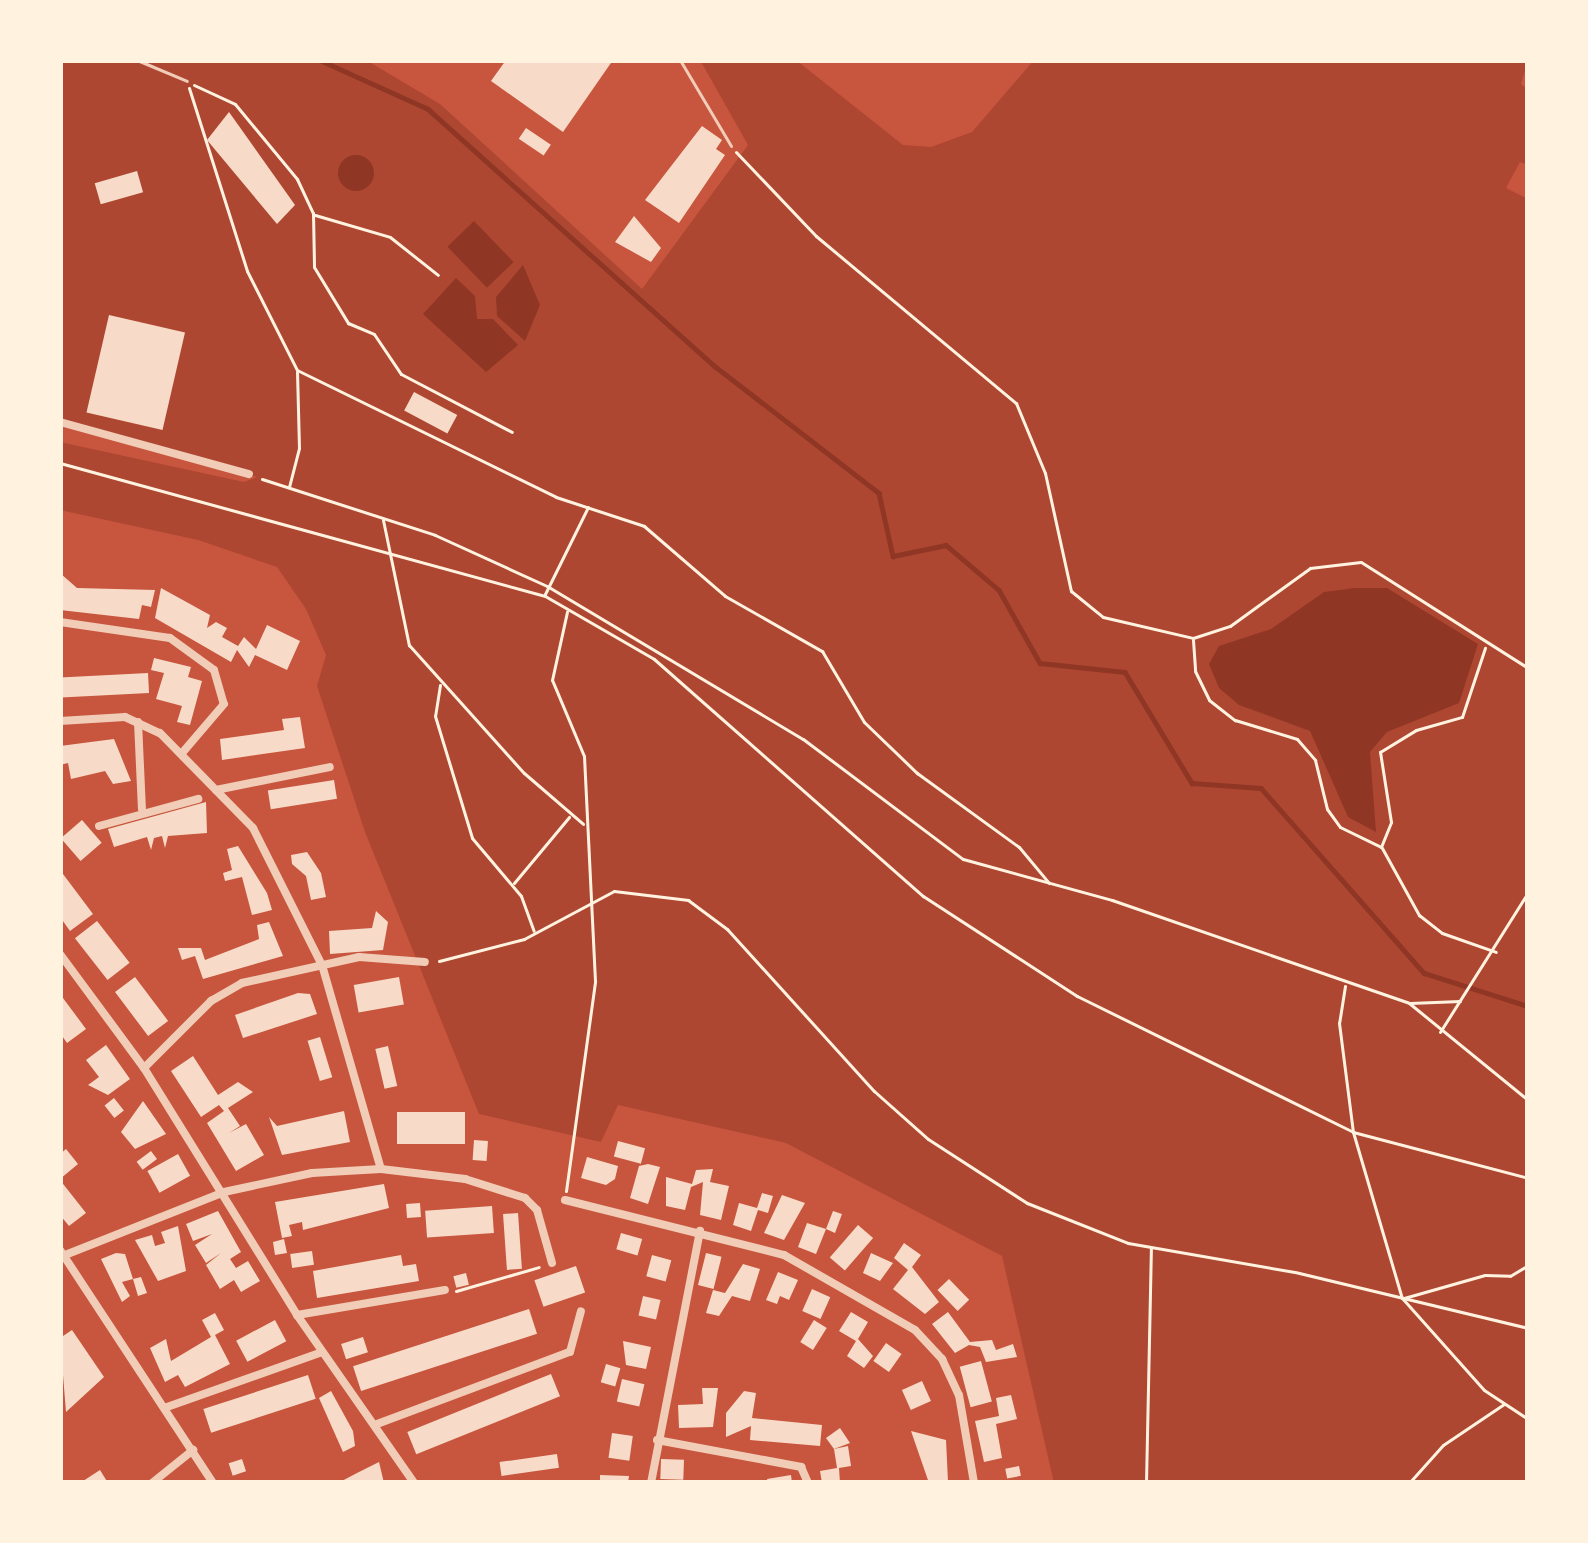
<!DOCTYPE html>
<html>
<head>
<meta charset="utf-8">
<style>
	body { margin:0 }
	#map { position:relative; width:1588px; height:1543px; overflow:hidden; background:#c8553d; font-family:"Public Sans",sans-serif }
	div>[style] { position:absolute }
	.green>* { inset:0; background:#ae4732 }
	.water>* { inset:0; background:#8f3625; transform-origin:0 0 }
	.round { border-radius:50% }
	.stream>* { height:4.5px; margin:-2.25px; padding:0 2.25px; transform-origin:2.25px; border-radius:2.25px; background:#8f3625 }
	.building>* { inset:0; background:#f7dbc8; transform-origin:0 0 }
	.path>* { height:3px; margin:-1.5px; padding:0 1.5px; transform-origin:1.5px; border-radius:1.5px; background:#fff3e0 }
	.service>* { height:3px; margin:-1.5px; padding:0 1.5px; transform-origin:1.5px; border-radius:1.5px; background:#f1ccb7 }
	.minor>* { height:8px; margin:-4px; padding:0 4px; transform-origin:4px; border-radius:4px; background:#f1ccb7 }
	span { translate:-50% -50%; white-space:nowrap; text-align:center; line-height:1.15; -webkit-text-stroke:9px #fff3e0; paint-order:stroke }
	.frame { position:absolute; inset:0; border:63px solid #fff3e0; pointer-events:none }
</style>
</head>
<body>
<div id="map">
	<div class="green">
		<i style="clip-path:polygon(60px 60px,366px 60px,440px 104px,642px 289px,748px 145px,700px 60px,796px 60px,903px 145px,931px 147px,972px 132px,1034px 60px,1528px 60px,1521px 84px,1528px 90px,1528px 165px,1520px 162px,1506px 188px,1528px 199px,1528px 1483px,1054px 1483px,1002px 1256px,786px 1143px,618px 1105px,601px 1142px,479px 1114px,365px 832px,317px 686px,326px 655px,306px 609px,277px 567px,198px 540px,60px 510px,60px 442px,244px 482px,257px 477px,60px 422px)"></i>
	</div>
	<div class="water">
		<i class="round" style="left:338px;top:155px;width:36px;height:36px"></i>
		<i style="left:474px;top:221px;width:57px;height:37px;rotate:46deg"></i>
		<i style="clip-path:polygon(523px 265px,540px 305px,525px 341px,497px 316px,496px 297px)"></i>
		<i style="clip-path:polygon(456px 278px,475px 296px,477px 319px,493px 319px,518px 345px,486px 372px,423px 314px)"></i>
		<i style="clip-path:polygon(1355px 588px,1387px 588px,1478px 644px,1459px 703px,1387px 732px,1370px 752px,1376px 832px,1348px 817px,1310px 731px,1239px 705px,1219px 688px,1209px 664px,1219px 646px,1271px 629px,1324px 592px)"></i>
	</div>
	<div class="stream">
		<i style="left:320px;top:60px;width:119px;rotate:24.4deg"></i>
		<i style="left:428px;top:109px;width:387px;rotate:41.9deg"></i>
		<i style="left:716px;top:367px;width:206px;rotate:37.7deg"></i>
		<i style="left:879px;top:493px;width:65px;rotate:77.5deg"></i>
		<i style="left:893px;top:556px;width:54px;rotate:-11.7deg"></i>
		<i style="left:946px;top:545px;width:70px;rotate:40.3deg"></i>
		<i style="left:999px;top:590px;width:84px;rotate:60.7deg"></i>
		<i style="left:1040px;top:663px;width:85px;rotate:6deg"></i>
		<i style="left:1125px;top:672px;width:130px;rotate:58.9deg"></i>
		<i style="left:1192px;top:783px;width:69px;rotate:4.1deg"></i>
		<i style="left:1261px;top:788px;width:247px;rotate:48.6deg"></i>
		<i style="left:1424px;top:973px;width:109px;rotate:17.6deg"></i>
	</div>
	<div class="building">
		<i style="clip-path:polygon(506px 60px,613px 60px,563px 132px,491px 81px)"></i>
		<i style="clip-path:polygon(229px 112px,295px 205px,277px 224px,207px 140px)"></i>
		<i style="clip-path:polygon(702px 126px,722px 140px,716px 149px,725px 155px,679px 223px,645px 200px)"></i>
		<i style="left:526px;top:128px;width:30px;height:13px;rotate:34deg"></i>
		<i style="left:137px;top:171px;width:22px;height:44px;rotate:74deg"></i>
		<i style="clip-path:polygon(634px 216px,661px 248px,651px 262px,615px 242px)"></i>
		<i style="left:109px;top:315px;width:78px;height:100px;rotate:13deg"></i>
		<i style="left:414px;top:392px;width:49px;height:21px;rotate:28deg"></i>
		<i style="clip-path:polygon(60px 573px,77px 588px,155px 590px,151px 607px,142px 605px,139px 619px,60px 610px)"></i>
		<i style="clip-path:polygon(161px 588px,210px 615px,207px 628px,216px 622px,227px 628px,222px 637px,238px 646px,244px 637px,256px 649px,267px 625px,300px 641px,287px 670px,255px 655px,249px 667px,237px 650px,231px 662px,155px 618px)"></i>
		<i style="clip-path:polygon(154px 658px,191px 667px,188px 677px,202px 681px,190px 725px,177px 722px,182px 706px,156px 699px,164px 673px,151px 670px)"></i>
		<i style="left:148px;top:673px;width:20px;height:88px;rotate:87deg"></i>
		<i style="clip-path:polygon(300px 717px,305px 748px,222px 760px,220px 739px,284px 730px,282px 719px)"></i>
		<i style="clip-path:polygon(114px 739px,131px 781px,113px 784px,105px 771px,71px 779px,68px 763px,60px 765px,60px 746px)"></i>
		<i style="left:334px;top:780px;width:19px;height:67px;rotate:81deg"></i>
		<i style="clip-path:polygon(206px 802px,207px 833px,168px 836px,165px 848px,162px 836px,154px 838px,151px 850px,147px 837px,114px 847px,108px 829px)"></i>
		<i style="left:82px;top:820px;width:30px;height:28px;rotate:49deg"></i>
		<i style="clip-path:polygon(238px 846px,267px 893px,272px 910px,252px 915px,242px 877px,225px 881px,223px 873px,232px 870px,227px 849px)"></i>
		<i style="clip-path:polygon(307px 852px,321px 873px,326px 897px,311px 900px,306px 876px,292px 864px,291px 855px)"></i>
		<i style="clip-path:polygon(60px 870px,93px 914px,70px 931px,60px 917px)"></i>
		<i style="clip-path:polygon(376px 911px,388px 922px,383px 950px,330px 954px,329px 931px,372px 928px)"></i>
		<i style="left:97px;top:921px;width:53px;height:28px;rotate:52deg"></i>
		<i style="clip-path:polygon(269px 922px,283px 956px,203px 979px,195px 956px,182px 960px,178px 948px,201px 948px,205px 960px,259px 939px,257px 925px)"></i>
		<i style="left:135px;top:977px;width:55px;height:25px;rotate:53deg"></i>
		<i style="left:399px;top:977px;width:28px;height:46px;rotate:80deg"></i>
		<i style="clip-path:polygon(298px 993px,310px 994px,317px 1014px,243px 1038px,235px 1015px)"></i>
		<i style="clip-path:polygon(60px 994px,86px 1029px,67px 1043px,60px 1033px)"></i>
		<i style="left:320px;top:1037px;width:42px;height:13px;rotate:73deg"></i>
		<i style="clip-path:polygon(106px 1045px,130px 1079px,108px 1095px,88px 1085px,99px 1077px,86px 1060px)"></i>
		<i style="left:388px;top:1046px;width:41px;height:13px;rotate:77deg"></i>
		<i style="clip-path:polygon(193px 1056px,218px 1095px,238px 1082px,253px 1092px,228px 1108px,240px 1126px,229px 1133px,246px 1124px,264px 1155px,236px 1171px,207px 1123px,224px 1111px,219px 1105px,201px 1117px,171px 1071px)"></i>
		<i style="left:114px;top:1098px;width:16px;height:12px;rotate:52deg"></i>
		<i style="clip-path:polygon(143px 1101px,166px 1134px,135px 1149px,121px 1132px)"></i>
		<i style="clip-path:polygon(344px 1111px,350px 1142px,282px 1155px,269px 1117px,277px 1126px)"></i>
		<i style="left:397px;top:1112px;width:68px;height:32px"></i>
		<i style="left:474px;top:1140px;width:14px;height:20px;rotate:4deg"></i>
		<i style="left:618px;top:1141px;width:28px;height:16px;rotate:15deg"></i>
		<i style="clip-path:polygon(66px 1149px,78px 1164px,60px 1179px,60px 1154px)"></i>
		<i style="left:151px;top:1151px;width:10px;height:18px;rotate:53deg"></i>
		<i style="left:178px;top:1154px;width:25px;height:35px;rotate:61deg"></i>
		<i style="clip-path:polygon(587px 1157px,618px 1166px,615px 1179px,606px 1185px,581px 1178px)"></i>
		<i style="clip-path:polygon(648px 1164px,660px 1167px,648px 1204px,630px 1198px,639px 1166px)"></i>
		<i style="clip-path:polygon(713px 1169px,710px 1182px,729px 1186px,721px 1220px,700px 1215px,703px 1182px,691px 1187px,685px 1210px,666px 1206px,666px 1177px,692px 1184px,696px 1170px)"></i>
		<i style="clip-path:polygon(60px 1180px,86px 1213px,69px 1226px,60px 1215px)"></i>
		<i style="clip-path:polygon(384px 1184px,389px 1208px,303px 1230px,302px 1222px,289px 1225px,292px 1236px,282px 1238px,275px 1202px)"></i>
		<i style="clip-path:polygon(762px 1193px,773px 1196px,768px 1213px,758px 1210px,751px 1231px,733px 1225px,739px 1203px,757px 1208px)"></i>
		<i style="clip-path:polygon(782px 1195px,805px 1203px,784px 1240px,764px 1233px)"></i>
		<i style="left:420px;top:1203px;width:14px;height:14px;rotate:86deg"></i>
		<i style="left:492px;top:1206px;width:27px;height:67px;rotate:86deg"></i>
		<i style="clip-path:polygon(218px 1211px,241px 1252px,230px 1259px,236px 1268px,248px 1261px,260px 1281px,241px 1292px,234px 1280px,220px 1289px,206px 1265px,221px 1253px,206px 1263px,195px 1245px,212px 1234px,193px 1241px,186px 1224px)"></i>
		<i style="clip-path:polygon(833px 1211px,842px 1214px,835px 1233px,826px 1229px,816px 1254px,798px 1247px,807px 1223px,826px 1229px)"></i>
		<i style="left:518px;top:1213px;width:56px;height:15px;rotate:86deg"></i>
		<i style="left:858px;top:1225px;width:20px;height:43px;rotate:41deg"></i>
		<i style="clip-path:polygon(178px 1226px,186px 1271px,158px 1281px,135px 1240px,152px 1235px,155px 1246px,165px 1243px,161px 1232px)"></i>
		<i style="left:621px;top:1233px;width:22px;height:17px;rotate:16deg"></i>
		<i style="clip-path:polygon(284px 1239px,287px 1253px,275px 1255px,273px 1242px)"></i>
		<i style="clip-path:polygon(904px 1243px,921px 1255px,912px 1267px,939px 1302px,925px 1314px,893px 1289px,908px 1270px,894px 1258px)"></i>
		<i style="left:312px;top:1251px;width:14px;height:22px;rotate:82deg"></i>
		<i style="clip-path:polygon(116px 1253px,125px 1254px,133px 1279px,122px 1282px,130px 1296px,122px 1302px,101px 1259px)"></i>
		<i style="left:706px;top:1253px;width:16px;height:33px;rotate:14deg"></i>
		<i style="clip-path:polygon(871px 1253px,893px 1263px,880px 1281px,863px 1273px)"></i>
		<i style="clip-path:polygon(401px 1255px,403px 1266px,416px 1264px,419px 1281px,317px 1298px,313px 1271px)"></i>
		<i style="left:652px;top:1255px;width:20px;height:22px;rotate:15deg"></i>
		<i style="clip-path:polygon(743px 1264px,760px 1269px,750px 1301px,732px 1296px,719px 1316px,706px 1313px,713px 1290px,725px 1293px)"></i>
		<i style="left:576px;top:1266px;width:28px;height:44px;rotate:71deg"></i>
		<i style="clip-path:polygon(778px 1272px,798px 1280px,789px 1300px,780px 1296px,777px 1304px,766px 1300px)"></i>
		<i style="left:466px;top:1273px;width:12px;height:13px;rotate:76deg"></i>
		<i style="clip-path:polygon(141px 1277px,147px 1293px,138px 1296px,133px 1279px)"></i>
		<i style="left:949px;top:1279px;width:29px;height:16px;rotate:46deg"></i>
		<i style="left:812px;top:1289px;width:20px;height:24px;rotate:24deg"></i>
		<i style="left:643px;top:1296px;width:18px;height:20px;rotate:13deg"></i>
		<i style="left:529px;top:1309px;width:26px;height:185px;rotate:72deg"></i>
		<i style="clip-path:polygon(851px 1312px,868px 1322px,858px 1339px,873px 1356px,864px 1368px,847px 1356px,856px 1341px,839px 1331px)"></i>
		<i style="clip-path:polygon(948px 1312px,970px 1342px,992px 1340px,996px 1350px,1013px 1344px,1017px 1357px,986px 1362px,980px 1347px,969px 1345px,955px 1353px,932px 1324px)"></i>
		<i style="clip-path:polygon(215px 1313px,224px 1330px,215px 1335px,230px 1364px,185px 1387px,178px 1375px,165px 1382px,150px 1348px,166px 1339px,171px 1361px,211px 1337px,202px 1320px)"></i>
		<i style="left:275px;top:1320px;width:24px;height:44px;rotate:62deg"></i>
		<i style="left:814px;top:1320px;width:15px;height:26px;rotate:32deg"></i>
		<i style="clip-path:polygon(72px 1330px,104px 1377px,66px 1412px,60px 1338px)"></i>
		<i style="left:363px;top:1337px;width:16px;height:23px;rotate:72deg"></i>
		<i style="clip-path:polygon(623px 1341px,651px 1347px,646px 1369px,626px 1365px)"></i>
		<i style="left:886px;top:1343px;width:19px;height:22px;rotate:35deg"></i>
		<i style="left:981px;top:1361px;width:42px;height:22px;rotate:75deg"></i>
		<i style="left:606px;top:1364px;width:15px;height:19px;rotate:16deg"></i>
		<i style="left:551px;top:1374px;width:24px;height:155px;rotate:68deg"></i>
		<i style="left:308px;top:1375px;width:25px;height:110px;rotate:72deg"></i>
		<i style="left:622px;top:1379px;width:23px;height:23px;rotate:13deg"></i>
		<i style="left:922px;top:1381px;width:22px;height:22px;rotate:66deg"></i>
		<i style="clip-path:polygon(702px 1388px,718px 1388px,713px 1427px,679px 1428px,678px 1405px,703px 1404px)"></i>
		<i style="clip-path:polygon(331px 1391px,353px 1431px,355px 1446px,343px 1452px,319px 1398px)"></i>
		<i style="clip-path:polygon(744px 1391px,756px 1393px,752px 1418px,822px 1425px,820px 1446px,750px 1440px,751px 1426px,726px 1437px,726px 1413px)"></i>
		<i style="clip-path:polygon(1011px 1395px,1017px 1419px,996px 1424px,1002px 1458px,984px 1462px,975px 1421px,999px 1416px,996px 1398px)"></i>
		<i style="clip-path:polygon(840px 1428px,850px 1443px,834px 1449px,826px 1438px)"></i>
		<i style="clip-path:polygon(911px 1431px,946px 1440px,948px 1482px,929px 1483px)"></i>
		<i style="left:612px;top:1433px;width:21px;height:25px;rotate:8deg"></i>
		<i style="clip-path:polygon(848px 1446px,851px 1466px,839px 1468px,840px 1483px,822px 1483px,820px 1471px,837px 1468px,834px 1449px)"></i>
		<i style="left:557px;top:1454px;width:14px;height:58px;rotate:82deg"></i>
		<i style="left:242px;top:1459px;width:13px;height:14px;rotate:72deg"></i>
		<i style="left:661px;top:1459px;width:23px;height:20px;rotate:2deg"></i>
		<i style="clip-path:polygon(379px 1462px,384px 1483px,338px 1483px,357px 1473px)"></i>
		<i style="left:1019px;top:1466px;width:10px;height:14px;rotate:79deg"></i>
		<i style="clip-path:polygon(100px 1470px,108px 1483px,80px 1483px)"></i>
		<i style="clip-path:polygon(600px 1475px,629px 1476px,628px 1483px,600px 1483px)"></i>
		<i style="clip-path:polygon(791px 1475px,792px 1483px,768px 1483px,767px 1479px)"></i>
	</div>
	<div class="path">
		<i style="left:194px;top:85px;width:45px;rotate:24.9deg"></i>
		<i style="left:235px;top:104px;width:97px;rotate:50.4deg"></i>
		<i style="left:297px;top:179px;width:38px;rotate:65deg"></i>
		<i style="left:313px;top:213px;width:54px;rotate:88.9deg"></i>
		<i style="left:314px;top:267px;width:66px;rotate:58.7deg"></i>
		<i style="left:348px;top:323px;width:28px;rotate:23deg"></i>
		<i style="left:374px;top:334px;width:48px;rotate:56deg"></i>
		<i style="left:401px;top:374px;width:125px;rotate:27.6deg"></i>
		<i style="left:189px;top:88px;width:192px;rotate:72.4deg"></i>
		<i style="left:247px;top:271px;width:111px;rotate:63.2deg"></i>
		<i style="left:297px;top:370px;width:288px;rotate:26.1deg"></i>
		<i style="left:556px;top:497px;width:93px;rotate:18.2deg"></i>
		<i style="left:644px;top:526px;width:107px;rotate:40.8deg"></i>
		<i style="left:725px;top:596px;width:112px;rotate:29.6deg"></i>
		<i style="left:822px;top:651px;width:82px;rotate:59.4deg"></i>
		<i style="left:864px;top:722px;width:74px;rotate:43.9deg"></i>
		<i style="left:917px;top:773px;width:126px;rotate:36deg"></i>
		<i style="left:1019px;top:847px;width:47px;rotate:50.2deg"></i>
		<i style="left:736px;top:152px;width:116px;rotate:46.4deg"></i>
		<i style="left:816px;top:236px;width:261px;rotate:39.9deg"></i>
		<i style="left:1016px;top:403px;width:76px;rotate:67.5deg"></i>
		<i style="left:1045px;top:473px;width:121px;rotate:77.6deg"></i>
		<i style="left:1071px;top:591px;width:41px;rotate:39.1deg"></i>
		<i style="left:1103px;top:617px;width:92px;rotate:13.1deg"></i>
		<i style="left:1193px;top:638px;width:39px;rotate:-18deg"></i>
		<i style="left:1230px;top:626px;width:99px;rotate:-35.9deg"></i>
		<i style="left:1310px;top:568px;width:51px;rotate:-6.7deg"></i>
		<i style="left:1361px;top:562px;width:198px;rotate:32.4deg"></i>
		<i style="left:315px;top:215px;width:78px;rotate:16.3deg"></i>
		<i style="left:390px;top:237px;width:61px;rotate:38.4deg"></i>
		<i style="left:60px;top:463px;width:503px;rotate:15.34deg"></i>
		<i style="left:545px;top:596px;width:126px;rotate:30deg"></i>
		<i style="left:654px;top:659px;width:359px;rotate:41.4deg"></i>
		<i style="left:923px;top:896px;width:184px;rotate:33deg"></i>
		<i style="left:1077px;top:996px;width:308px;rotate:26.2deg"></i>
		<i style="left:1353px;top:1132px;width:181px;rotate:14.7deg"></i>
		<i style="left:262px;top:479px;width:182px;rotate:17.9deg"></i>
		<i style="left:435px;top:535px;width:123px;rotate:24.5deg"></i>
		<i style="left:547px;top:586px;width:298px;rotate:30.9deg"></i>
		<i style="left:803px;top:739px;width:200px;rotate:36.9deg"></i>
		<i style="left:963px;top:859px;width:155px;rotate:15.4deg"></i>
		<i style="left:1112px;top:900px;width:314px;rotate:19.1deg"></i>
		<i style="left:1409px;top:1003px;width:154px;rotate:39.2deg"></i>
		<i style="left:289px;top:487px;width:40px;rotate:-75.6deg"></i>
		<i style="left:299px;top:448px;width:76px;rotate:-91.5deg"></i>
		<i style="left:383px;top:520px;width:128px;rotate:78.3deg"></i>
		<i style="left:409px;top:645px;width:172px;rotate:48.1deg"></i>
		<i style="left:524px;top:773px;width:78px;rotate:40.8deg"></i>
		<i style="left:545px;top:594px;width:97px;rotate:-63.7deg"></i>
		<i style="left:1193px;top:640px;width:31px;rotate:86deg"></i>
		<i style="left:1195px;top:671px;width:32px;rotate:64deg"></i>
		<i style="left:1209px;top:700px;width:33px;rotate:38deg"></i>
		<i style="left:1235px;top:720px;width:65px;rotate:17deg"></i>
		<i style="left:1297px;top:739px;width:28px;rotate:49deg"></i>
		<i style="left:1315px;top:760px;width:50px;rotate:76.2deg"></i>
		<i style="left:1327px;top:809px;width:22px;rotate:54deg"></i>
		<i style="left:1340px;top:827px;width:46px;rotate:26deg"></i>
		<i style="left:1381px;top:847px;width:27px;rotate:-68deg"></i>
		<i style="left:1391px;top:822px;width:71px;rotate:-98.9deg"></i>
		<i style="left:1380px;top:752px;width:42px;rotate:-31.4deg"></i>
		<i style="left:1416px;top:730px;width:48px;rotate:-15.8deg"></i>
		<i style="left:1462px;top:717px;width:73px;rotate:-71.6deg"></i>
		<i style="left:440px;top:685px;width:31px;rotate:99deg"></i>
		<i style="left:435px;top:716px;width:127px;rotate:73.1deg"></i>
		<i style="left:472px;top:838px;width:76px;rotate:49.8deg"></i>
		<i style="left:521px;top:896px;width:37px;rotate:70deg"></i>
		<i style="left:1382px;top:848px;width:77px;rotate:61.1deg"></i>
		<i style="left:1419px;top:915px;width:29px;rotate:38deg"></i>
		<i style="left:1442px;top:933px;width:57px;rotate:19.4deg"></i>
		<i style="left:514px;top:883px;width:86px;rotate:-50.2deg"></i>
		<i style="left:439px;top:961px;width:88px;rotate:-14.5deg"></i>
		<i style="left:524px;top:939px;width:102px;rotate:-28.1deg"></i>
		<i style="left:614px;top:891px;width:75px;rotate:6.9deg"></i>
		<i style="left:688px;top:900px;width:49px;rotate:36.6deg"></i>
		<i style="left:727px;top:929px;width:219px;rotate:47.8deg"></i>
		<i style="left:874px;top:1091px;width:72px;rotate:41.6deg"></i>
		<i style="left:928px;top:1139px;width:118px;rotate:32.9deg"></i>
		<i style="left:1027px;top:1203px;width:109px;rotate:21.6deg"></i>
		<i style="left:1128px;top:1243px;width:169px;rotate:9.9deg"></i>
		<i style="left:1295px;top:1272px;width:240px;rotate:13.5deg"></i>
		<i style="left:1345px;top:986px;width:37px;rotate:99deg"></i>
		<i style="left:1339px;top:1023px;width:110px;rotate:82.7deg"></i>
		<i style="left:1353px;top:1132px;width:173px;rotate:73.6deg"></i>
		<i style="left:1402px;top:1298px;width:123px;rotate:48.3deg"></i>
		<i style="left:1484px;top:1390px;width:53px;rotate:33.4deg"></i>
		<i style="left:1410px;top:1003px;width:50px;rotate:-2.3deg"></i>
		<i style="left:1440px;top:1032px;width:165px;rotate:-57.8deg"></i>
		<i style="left:566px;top:1191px;width:212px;rotate:-82.1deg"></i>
		<i style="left:595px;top:981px;width:225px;rotate:-92.8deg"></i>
		<i style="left:584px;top:756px;width:82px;rotate:-112.8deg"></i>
		<i style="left:552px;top:680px;width:70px;rotate:-77.6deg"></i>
		<i style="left:456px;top:1291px;width:86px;rotate:-16.1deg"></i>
		<i style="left:1404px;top:1298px;width:84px;rotate:-15.9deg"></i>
		<i style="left:1485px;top:1275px;width:25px;rotate:2deg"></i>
		<i style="left:1510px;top:1276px;width:21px;rotate:-31deg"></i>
		<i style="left:1146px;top:1483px;width:235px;rotate:-88.8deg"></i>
		<i style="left:1409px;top:1483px;width:51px;rotate:-48.2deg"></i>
		<i style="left:1443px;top:1445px;width:73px;rotate:-33.9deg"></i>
	</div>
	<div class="service">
		<i style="left:137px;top:60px;width:54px;rotate:22.8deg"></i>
		<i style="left:680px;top:60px;width:100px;rotate:59.3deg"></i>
	</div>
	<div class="minor">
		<i style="left:60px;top:422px;width:196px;rotate:15.4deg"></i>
		<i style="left:60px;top:622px;width:111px;rotate:8.3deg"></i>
		<i style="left:170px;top:638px;width:54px;rotate:36deg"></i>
		<i style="left:214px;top:670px;width:35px;rotate:74deg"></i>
		<i style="left:224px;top:704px;width:63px;rotate:130.5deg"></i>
		<i style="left:60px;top:721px;width:65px;rotate:-3.5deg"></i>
		<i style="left:125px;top:717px;width:38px;rotate:25deg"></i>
		<i style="left:160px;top:733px;width:133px;rotate:45.6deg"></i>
		<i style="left:253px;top:828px;width:153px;rotate:63.3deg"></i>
		<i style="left:322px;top:965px;width:212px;rotate:73.9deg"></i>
		<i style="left:138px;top:722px;width:87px;rotate:87.4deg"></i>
		<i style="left:216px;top:790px;width:116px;rotate:-11.4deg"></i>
		<i style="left:99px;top:826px;width:103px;rotate:-15.3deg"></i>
		<i style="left:60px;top:954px;width:142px;rotate:53.6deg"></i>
		<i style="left:144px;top:1068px;width:291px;rotate:58.2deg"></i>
		<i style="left:297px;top:1315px;width:205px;rotate:55.1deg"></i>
		<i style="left:144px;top:1068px;width:95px;rotate:-45deg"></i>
		<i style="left:211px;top:1001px;width:36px;rotate:-30deg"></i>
		<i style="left:242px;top:983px;width:120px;rotate:-12.5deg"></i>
		<i style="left:359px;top:957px;width:66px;rotate:4.3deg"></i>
		<i style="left:565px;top:1200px;width:226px;rotate:14.1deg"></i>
		<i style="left:784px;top:1255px;width:151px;rotate:29.8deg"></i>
		<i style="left:915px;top:1330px;width:40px;rotate:47deg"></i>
		<i style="left:942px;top:1359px;width:40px;rotate:65deg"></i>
		<i style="left:959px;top:1395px;width:89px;rotate:80.3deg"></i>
		<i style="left:60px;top:1250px;width:279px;rotate:56.7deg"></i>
		<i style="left:60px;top:1257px;width:176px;rotate:-21.6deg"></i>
		<i style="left:224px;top:1192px;width:90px;rotate:-12.2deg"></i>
		<i style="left:312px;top:1173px;width:69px;rotate:-3.3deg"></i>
		<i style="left:381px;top:1169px;width:85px;rotate:6.8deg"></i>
		<i style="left:465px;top:1179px;width:63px;rotate:17.6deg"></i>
		<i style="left:525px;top:1198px;width:17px;rotate:45deg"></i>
		<i style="left:537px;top:1210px;width:55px;rotate:74.2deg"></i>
		<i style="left:297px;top:1315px;width:150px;rotate:-9.6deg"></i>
		<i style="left:167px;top:1407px;width:164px;rotate:-19.5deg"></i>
		<i style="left:377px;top:1424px;width:206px;rotate:-20.5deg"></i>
		<i style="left:570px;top:1352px;width:42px;rotate:-75deg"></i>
		<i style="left:657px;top:1440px;width:147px;rotate:10.6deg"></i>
		<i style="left:801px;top:1467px;width:17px;rotate:66deg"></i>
		<i style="left:152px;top:1483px;width:53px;rotate:-38.8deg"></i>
		<i style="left:651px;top:1483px;width:257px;rotate:-79deg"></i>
	</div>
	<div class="frame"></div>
</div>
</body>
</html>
